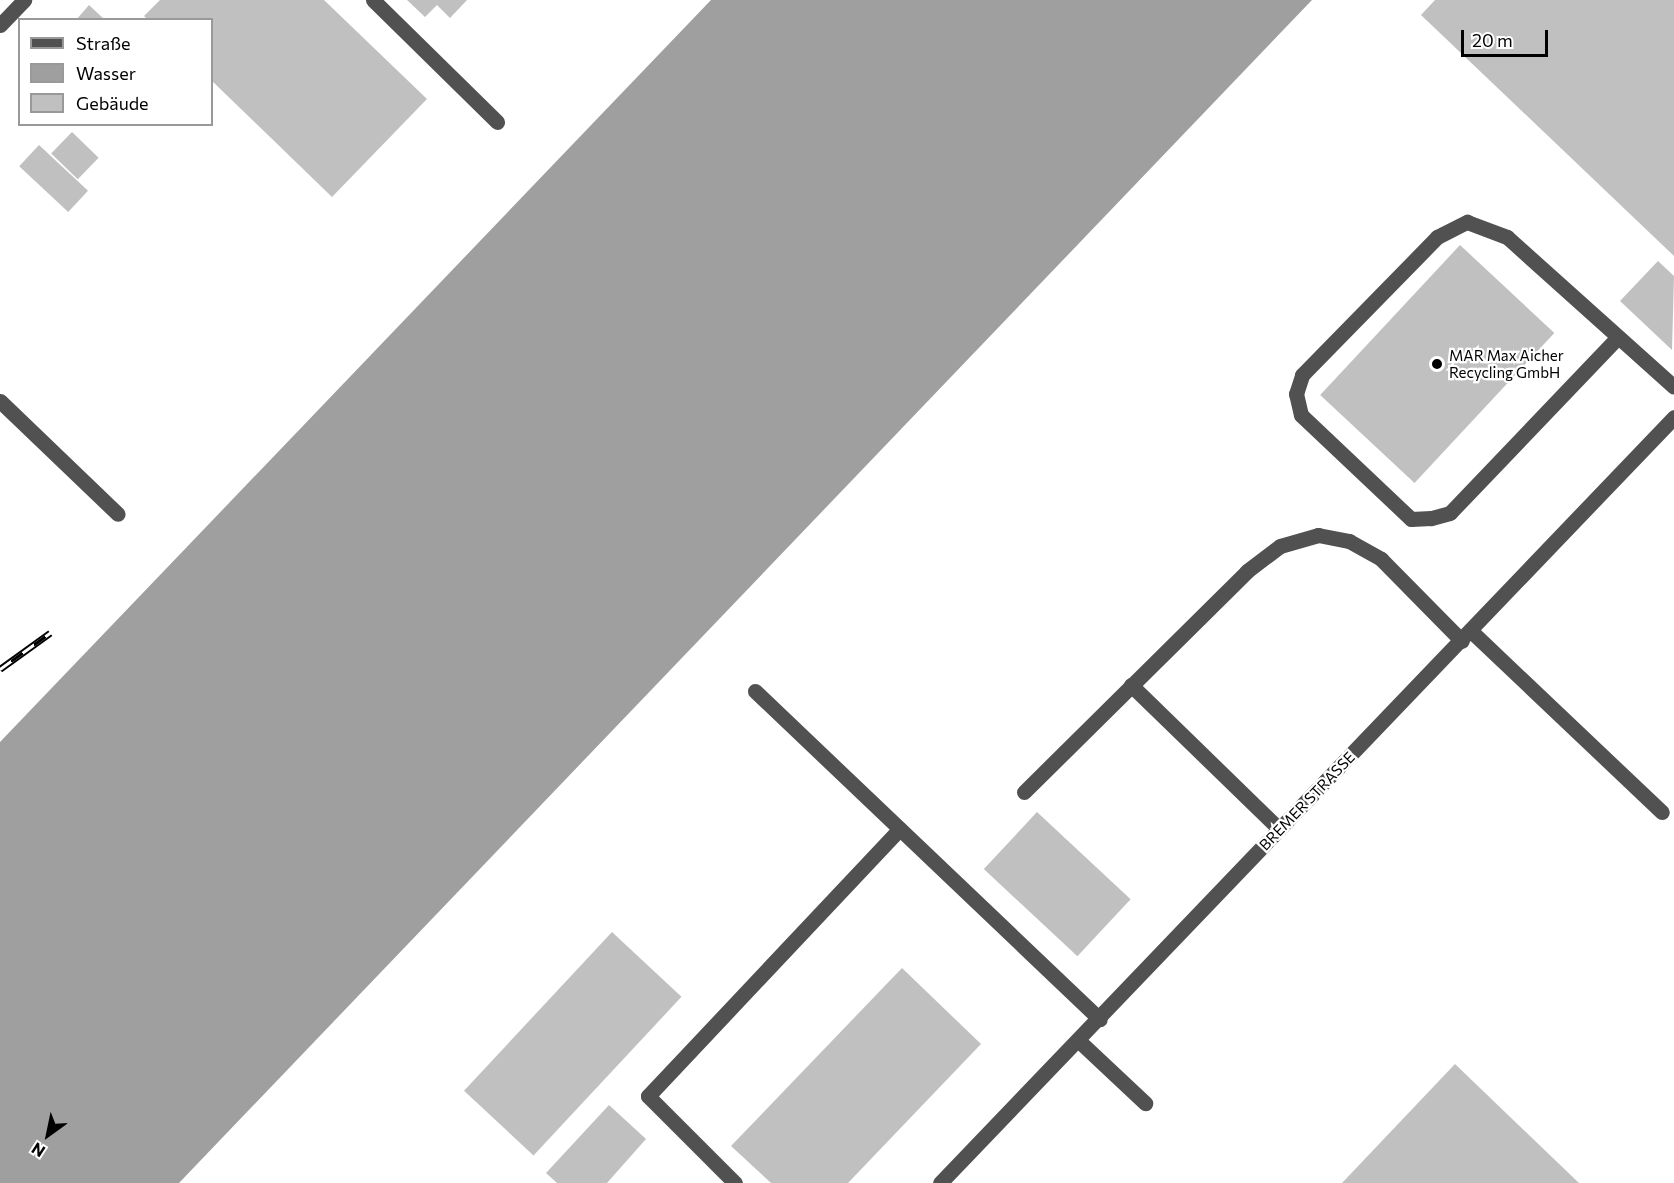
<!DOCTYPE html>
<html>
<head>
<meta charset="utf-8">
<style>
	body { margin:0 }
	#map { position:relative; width:1674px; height:1183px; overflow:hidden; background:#fff; font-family:Commissioner,sans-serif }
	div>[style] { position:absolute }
	.water>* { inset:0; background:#9f9f9f }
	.building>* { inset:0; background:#c0c0c0; transform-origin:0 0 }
	.minor>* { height:15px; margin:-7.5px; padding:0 7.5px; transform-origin:7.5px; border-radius:7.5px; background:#515151 }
	.rail>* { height:7px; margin-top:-3.5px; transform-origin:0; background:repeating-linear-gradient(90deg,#fff 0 14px,#000 0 28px); box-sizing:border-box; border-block:2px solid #000 }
	.dots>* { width:16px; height:16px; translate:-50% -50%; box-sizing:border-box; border:3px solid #fff; border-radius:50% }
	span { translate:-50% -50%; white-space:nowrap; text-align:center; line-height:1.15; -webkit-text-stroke:4.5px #fff; paint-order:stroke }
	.poi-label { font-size:15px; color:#000 }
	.left { translate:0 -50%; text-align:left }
	.street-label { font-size:15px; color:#000 }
	.legend { position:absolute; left:18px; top:18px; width:195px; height:108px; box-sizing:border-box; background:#fff; border:2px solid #999; margin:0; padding:8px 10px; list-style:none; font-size:18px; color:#000 }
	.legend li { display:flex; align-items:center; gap:12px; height:30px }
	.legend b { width:30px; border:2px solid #999 }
	.north { position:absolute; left:18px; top:1105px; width:60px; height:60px; -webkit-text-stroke:4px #fff; paint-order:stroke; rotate:213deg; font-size:16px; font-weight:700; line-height:24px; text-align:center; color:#000 }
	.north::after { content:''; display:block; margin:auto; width:21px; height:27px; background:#000; clip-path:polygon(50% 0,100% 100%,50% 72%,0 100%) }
	.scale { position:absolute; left:1461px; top:30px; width:87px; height:27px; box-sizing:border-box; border:3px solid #000; border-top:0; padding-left:8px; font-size:18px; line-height:21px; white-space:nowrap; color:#000; -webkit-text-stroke:4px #fff; paint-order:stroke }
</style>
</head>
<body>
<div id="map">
	<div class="water">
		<i style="clip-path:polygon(711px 0,1312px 0,179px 1183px,0 1183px,0 742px)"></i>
	</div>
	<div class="building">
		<i style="clip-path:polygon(160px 0,324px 0,427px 99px,332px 197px,212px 81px,212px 20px,148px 20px,144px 16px)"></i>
		<i style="clip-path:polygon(407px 0,467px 0,450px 18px,437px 5px,425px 17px)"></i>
		<i style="clip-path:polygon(1435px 0,1674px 0,1674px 256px,1421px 15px)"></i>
		<i style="clip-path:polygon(89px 5px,105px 20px,76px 20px)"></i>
		<i style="left:72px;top:132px;width:37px;height:30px;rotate:44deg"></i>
		<i style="left:39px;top:145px;width:67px;height:29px;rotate:43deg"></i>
		<i style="left:1460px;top:245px;width:129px;height:205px;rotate:43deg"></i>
		<i style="clip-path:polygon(1658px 261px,1674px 276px,1672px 350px,1620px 301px)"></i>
		<i style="left:1037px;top:812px;width:128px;height:78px;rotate:43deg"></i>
		<i style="left:612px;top:932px;width:95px;height:217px;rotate:43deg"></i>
		<i style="clip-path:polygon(902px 968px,981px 1044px,848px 1183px,771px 1183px,731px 1146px)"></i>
		<i style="clip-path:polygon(1455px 1064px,1579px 1183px,1342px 1183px)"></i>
		<i style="clip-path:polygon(609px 1105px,646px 1139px,607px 1183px,557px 1183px,546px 1173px)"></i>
	</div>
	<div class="minor">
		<i style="left:373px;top:0;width:174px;rotate:44.5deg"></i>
		<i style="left:0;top:25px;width:35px;rotate:-46deg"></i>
		<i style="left:1618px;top:337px;width:243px;rotate:133.7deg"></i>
		<i style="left:1450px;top:513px;width:20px;rotate:165deg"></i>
		<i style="left:1431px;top:518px;width:20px;rotate:177deg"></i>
		<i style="left:1411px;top:519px;width:151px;rotate:-136.6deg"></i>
		<i style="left:1301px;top:415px;width:22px;rotate:-103deg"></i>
		<i style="left:1296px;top:394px;width:20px;rotate:-72deg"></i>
		<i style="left:1302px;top:375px;width:193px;rotate:-45.6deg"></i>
		<i style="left:1437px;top:237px;width:34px;rotate:-27deg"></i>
		<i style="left:1467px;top:222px;width:43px;rotate:20.6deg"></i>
		<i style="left:1507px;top:237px;width:224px;rotate:41.9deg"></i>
		<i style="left:0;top:401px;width:163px;rotate:43.8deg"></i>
		<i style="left:1471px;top:631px;width:263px;rotate:43.5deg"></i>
		<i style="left:1131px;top:685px;width:206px;rotate:44.2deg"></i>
		<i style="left:755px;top:691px;width:476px;rotate:43.6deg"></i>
		<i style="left:1024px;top:792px;width:314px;rotate:-44.7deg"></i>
		<i style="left:1247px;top:571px;width:41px;rotate:-37.1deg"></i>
		<i style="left:1280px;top:546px;width:40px;rotate:-16deg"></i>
		<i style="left:1318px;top:535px;width:32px;rotate:11deg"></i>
		<i style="left:1349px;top:541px;width:37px;rotate:29deg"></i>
		<i style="left:1381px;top:559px;width:115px;rotate:45.4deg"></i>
		<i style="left:1079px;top:1041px;width:91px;rotate:43.2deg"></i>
		<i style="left:735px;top:1183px;width:123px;rotate:-135deg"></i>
		<i style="left:648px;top:1096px;width:367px;rotate:-46.7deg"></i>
		<i style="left:940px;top:1183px;width:1061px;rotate:-46.22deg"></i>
	</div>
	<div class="rail">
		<i style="left:0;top:669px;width:62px;rotate:-35.8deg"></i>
	</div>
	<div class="dots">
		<i style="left:1437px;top:364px;background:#000"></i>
	</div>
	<div class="poi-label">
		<span class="left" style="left:1449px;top:364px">MAR Max Aicher<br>Recycling GmbH</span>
	</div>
	<div class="street-label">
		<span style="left:1307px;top:801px;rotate:-46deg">BREMER STRASSE</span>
	</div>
	<ul class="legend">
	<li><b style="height:8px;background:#515151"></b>Straße</li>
	<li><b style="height:16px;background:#9f9f9f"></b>Wasser</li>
	<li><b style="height:16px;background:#c0c0c0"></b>Gebäude</li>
	</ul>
	<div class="north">N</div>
	<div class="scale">20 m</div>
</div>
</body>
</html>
